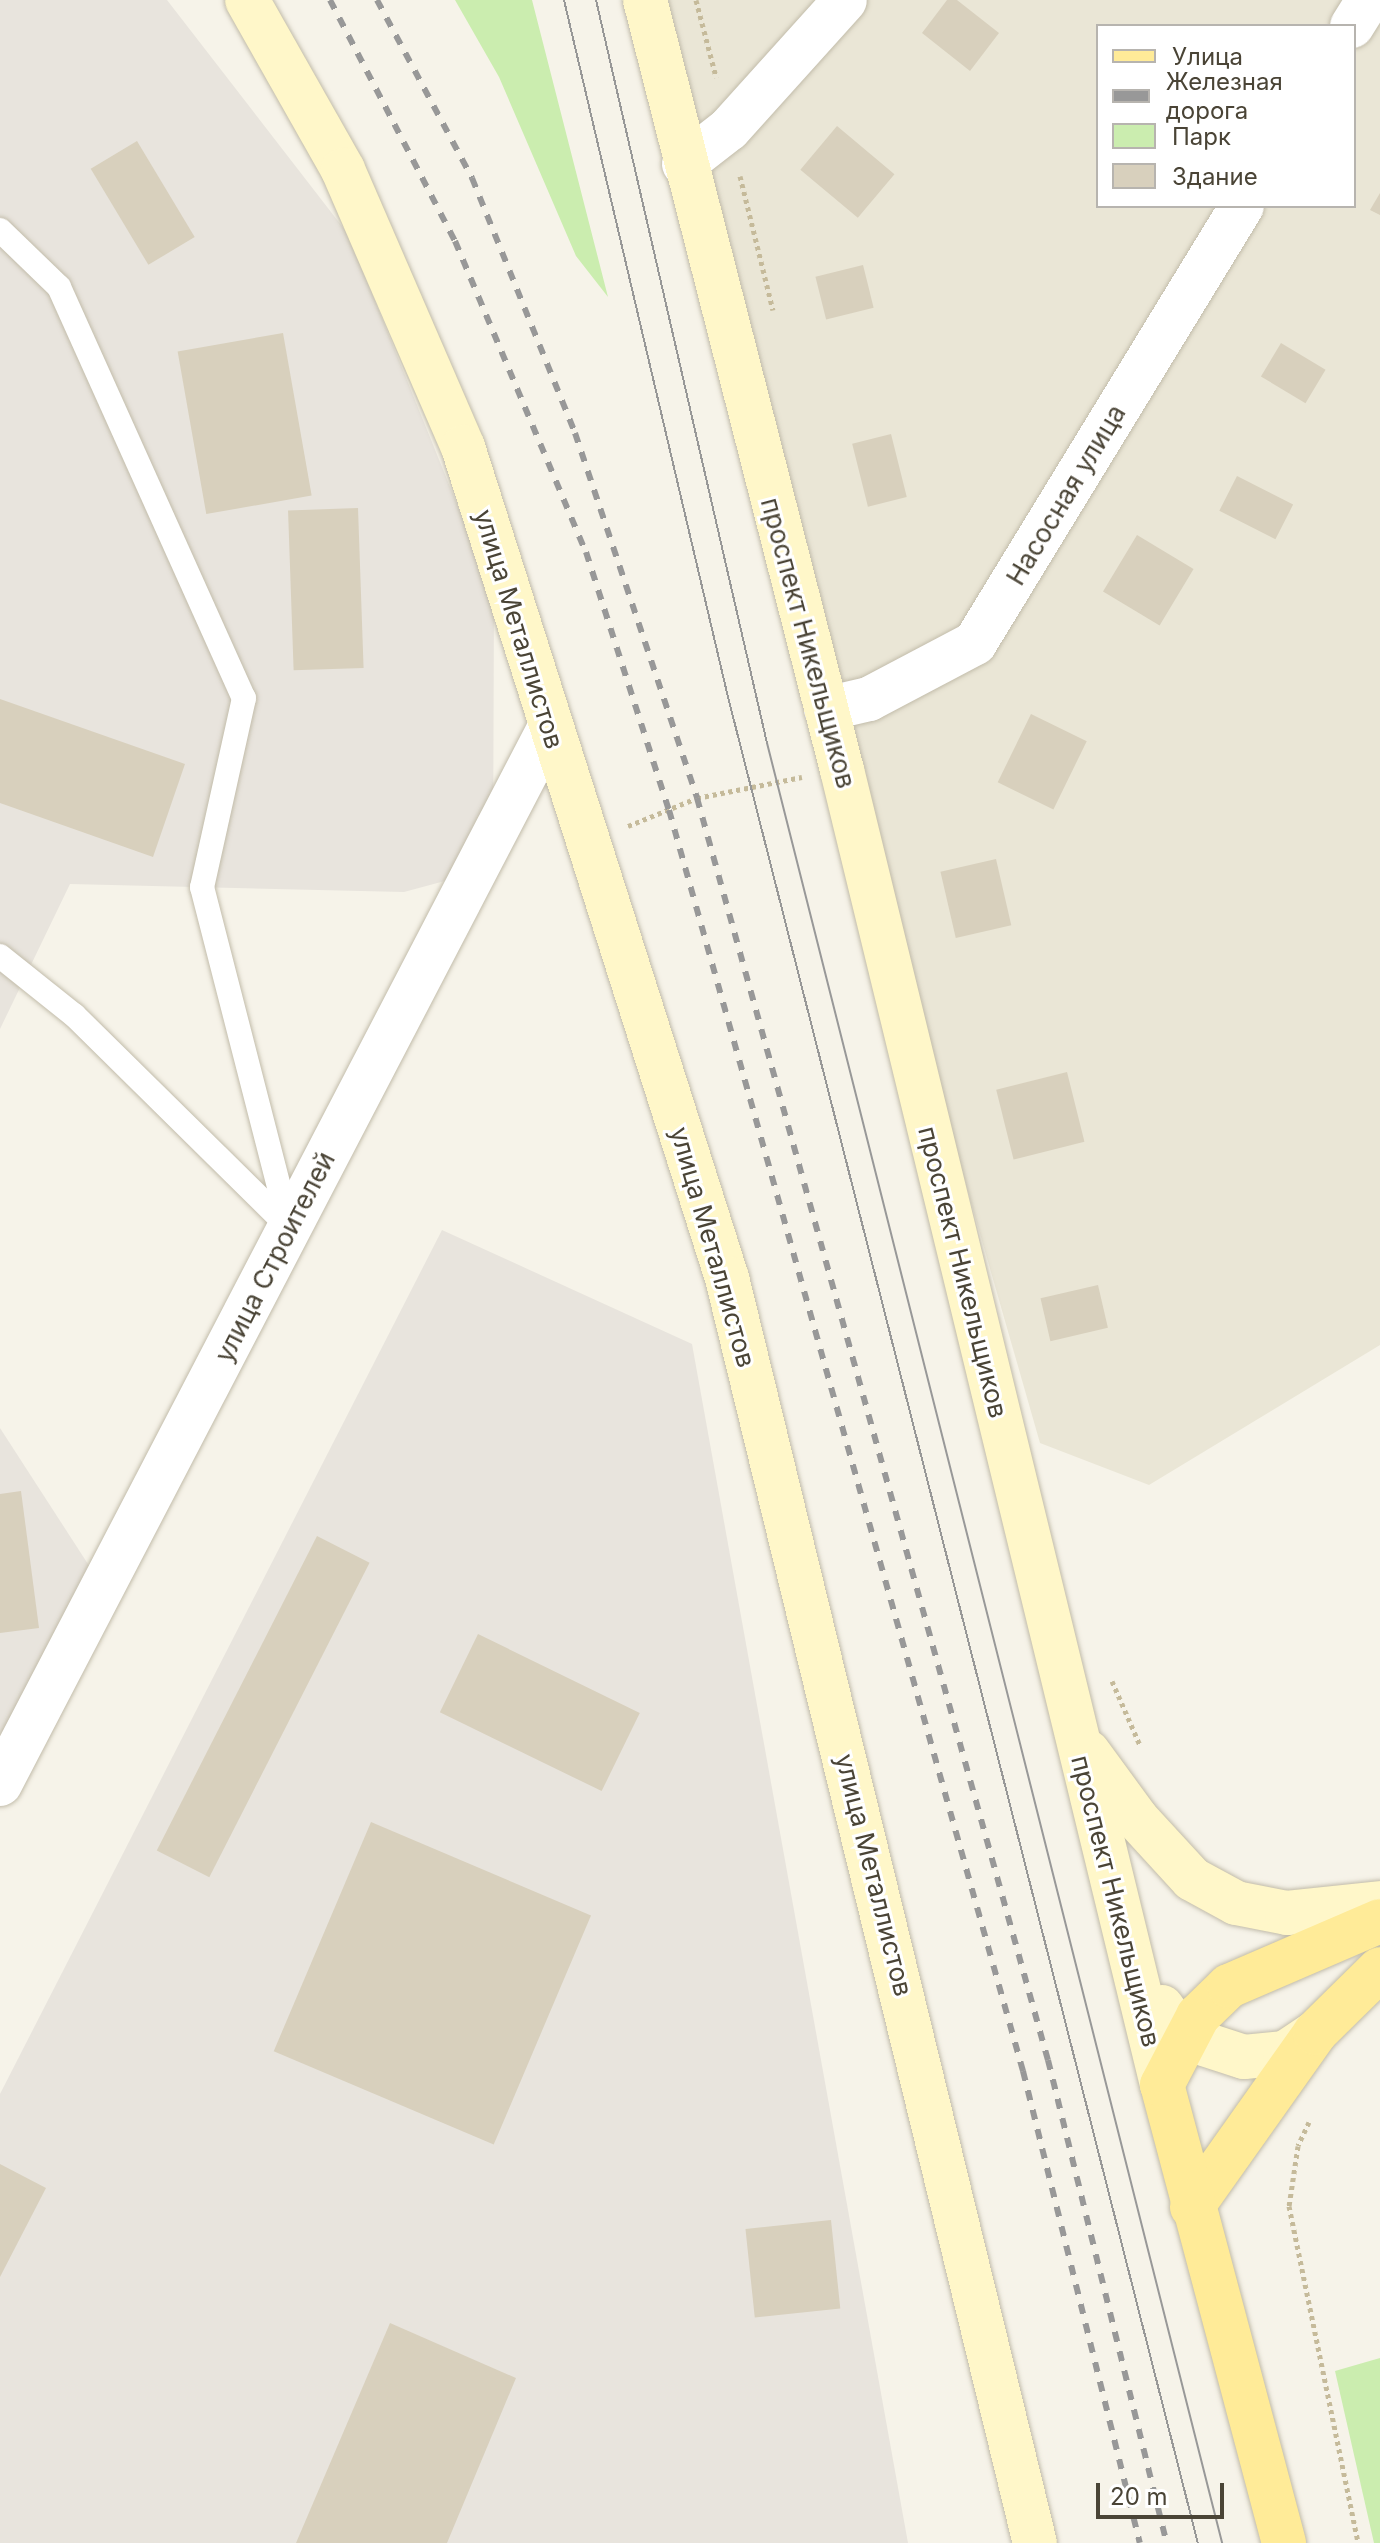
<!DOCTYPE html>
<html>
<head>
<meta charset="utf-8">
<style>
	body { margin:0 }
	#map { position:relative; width:1380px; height:2543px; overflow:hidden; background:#f6f3e9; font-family:Inter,sans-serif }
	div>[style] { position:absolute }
	.residential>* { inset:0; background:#eae6d6 }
	.industrial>* { inset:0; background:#e8e4dd }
	.green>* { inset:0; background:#cbedaf }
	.building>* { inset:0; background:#d8d0bd; transform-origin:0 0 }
	.path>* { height:5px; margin-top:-2.5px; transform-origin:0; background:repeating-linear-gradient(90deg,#c5ba9a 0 4px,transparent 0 8px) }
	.roads { filter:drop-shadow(0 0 2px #c2bcaa) drop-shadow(0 0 2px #c2bcaa) }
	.lane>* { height:24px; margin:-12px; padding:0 12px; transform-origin:12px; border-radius:12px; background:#fff }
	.street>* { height:44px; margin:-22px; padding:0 22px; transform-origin:22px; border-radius:22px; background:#fff }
	.secondary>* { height:44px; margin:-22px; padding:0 22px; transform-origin:22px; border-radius:22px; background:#fff7c9 }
	.primary>* { height:44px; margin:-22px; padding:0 22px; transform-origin:22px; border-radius:22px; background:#ffeb98 }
	.tram>* { height:2px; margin:-1px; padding:0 1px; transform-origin:1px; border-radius:1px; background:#989898 }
	.rail>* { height:6px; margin-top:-3px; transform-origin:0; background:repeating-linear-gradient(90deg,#989898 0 10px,transparent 0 20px) }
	span { translate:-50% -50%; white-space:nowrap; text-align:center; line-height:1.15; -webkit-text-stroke:6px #fff; paint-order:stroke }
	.street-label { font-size:26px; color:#4a4436 }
	.legend { position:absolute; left:1096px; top:24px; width:260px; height:184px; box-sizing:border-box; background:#fff; border:2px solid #b7b4af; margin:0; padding:10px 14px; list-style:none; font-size:24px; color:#4a4436 }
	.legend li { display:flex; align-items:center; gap:16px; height:40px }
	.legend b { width:40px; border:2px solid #b7b4af }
	.scale { position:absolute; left:1096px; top:2483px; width:128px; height:36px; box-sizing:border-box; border:4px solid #4a4436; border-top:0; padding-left:10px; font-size:24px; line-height:28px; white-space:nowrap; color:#4a4436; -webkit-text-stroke:6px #fff; paint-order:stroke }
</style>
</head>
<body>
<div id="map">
	<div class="residential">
		<i style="clip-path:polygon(evenodd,658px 0,1380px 0,1380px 1345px,1149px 1485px,1040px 1443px,915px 1007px,658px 0,1098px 26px,1354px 26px,1354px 206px,1098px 206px,1098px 26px)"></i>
	</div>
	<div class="industrial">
		<i style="clip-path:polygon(0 0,167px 0,348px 234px,494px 596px,493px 868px,404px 892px,70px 884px,0 1029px)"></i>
		<i style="clip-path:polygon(442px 1230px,692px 1344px,908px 2543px,0 2543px,0 2094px)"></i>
		<i style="clip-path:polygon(0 1428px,97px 1578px,0 1762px)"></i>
	</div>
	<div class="green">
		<i style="clip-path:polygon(455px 0,532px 0,608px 297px,576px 256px,499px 77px)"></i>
		<i style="clip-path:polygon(1380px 2358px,1380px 2543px,1374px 2543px,1335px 2371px)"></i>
	</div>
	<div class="building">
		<i style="clip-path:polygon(947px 0,957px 0,999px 33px,970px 71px,922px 33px)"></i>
		<i style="left:837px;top:126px;width:75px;height:57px;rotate:40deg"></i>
		<i style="left:137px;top:141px;width:112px;height:54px;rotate:59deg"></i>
		<i style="clip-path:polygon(1380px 193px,1380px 215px,1370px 210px)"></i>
		<i style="left:863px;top:265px;width:44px;height:49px;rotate:76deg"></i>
		<i style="left:283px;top:333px;width:165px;height:107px;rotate:80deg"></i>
		<i style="left:1281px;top:343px;width:52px;height:39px;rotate:31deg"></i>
		<i style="left:891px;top:434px;width:65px;height:40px;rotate:76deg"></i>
		<i style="left:1237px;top:476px;width:63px;height:39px;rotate:27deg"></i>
		<i style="left:358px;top:508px;width:160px;height:70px;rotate:88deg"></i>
		<i style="left:1137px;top:535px;width:66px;height:66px;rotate:31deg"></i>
		<i style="clip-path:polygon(0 699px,185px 764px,153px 857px,0 803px)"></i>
		<i style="left:1031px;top:714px;width:62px;height:76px;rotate:26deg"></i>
		<i style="left:996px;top:859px;width:68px;height:57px;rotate:77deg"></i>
		<i style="left:1067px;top:1072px;width:72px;height:73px;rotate:76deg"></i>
		<i style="left:1098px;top:1285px;width:44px;height:59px;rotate:77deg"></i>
		<i style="clip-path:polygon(21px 1491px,39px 1628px,0 1633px,0 1494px)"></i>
		<i style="left:317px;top:1536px;width:59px;height:353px;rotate:27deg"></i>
		<i style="left:478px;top:1634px;width:180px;height:87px;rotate:26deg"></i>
		<i style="left:371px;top:1822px;width:239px;height:249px;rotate:23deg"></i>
		<i style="clip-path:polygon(0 2164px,46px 2188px,0 2277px)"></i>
		<i style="left:831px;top:2220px;width:89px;height:86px;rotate:84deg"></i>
		<i style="clip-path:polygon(390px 2323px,516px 2378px,447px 2543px,296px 2543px)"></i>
	</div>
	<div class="path">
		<i style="left:696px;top:0;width:80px;rotate:75.4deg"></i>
		<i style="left:740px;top:176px;width:138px;rotate:76.2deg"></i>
		<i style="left:628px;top:826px;width:74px;rotate:-22.1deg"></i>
		<i style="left:697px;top:798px;width:107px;rotate:-11.3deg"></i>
		<i style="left:1112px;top:1681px;width:70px;rotate:66.4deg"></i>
		<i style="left:1309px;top:2122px;width:26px;rotate:115deg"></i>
		<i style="left:1298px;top:2146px;width:61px;rotate:98.5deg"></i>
		<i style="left:1289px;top:2206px;width:344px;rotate:78.4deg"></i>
	</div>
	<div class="roads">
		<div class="lane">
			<i style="left:0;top:230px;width:82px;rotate:44deg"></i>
			<i style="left:59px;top:287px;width:451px;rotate:65.8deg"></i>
			<i style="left:244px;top:698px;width:194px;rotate:102.5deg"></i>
			<i style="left:202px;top:887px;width:349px;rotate:75.6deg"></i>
			<i style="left:0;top:956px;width:95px;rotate:38.6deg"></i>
			<i style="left:74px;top:1015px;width:301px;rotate:44.6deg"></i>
		</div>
		<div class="street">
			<i style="left:1352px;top:26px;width:31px;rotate:-58deg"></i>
			<i style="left:684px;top:164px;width:57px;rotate:-37.9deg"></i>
			<i style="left:729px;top:129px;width:173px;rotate:-48deg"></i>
			<i style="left:826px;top:709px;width:44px;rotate:-13.1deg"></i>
			<i style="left:869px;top:699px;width:120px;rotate:-27.8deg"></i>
			<i style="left:975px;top:643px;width:512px;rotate:-58.58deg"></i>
			<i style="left:0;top:1784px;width:1189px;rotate:-62.51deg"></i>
		</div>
		<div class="secondary">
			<i style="left:247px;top:0;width:195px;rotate:60.5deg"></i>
			<i style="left:343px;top:170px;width:302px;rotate:66.6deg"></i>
			<i style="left:463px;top:447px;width:872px;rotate:72.38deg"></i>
			<i style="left:727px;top:1278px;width:1302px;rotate:76.32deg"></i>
			<i style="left:645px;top:0;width:795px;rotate:75.65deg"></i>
			<i style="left:842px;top:770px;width:1353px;rotate:76.32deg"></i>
			<i style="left:1088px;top:1752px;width:83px;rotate:53.8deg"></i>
			<i style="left:1137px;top:1819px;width:81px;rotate:47.5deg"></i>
			<i style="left:1192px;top:1879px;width:50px;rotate:28.6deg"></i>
			<i style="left:1236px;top:1903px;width:52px;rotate:11.1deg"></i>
			<i style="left:1287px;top:1913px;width:94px;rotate:-6.1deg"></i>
			<i style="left:1162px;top:2007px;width:19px;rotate:55deg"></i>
			<i style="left:1173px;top:2023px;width:37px;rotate:34deg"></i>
			<i style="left:1204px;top:2044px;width:42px;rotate:18deg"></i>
			<i style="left:1244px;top:2057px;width:41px;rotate:-5.6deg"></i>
			<i style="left:1285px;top:2053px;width:36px;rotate:-34deg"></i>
		</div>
		<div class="primary">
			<i style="left:1192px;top:2207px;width:213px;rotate:-54.7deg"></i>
			<i style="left:1315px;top:2033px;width:91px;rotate:-44.6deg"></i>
			<i style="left:1284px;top:2543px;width:474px;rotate:-104.9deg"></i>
			<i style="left:1162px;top:2085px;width:78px;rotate:-62.4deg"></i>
			<i style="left:1198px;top:2016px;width:43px;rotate:-44.1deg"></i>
			<i style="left:1229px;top:1986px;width:164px;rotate:-23.3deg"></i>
		</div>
	</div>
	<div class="tram">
		<i style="left:564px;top:0;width:716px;rotate:76.76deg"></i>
		<i style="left:728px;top:697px;width:1905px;rotate:75.72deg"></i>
		<i style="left:596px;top:0;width:762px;rotate:77.04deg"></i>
		<i style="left:767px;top:743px;width:1857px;rotate:75.81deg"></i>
	</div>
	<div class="rail">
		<i style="left:330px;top:0;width:271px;rotate:62.6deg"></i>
		<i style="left:455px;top:241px;width:337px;rotate:67.2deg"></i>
		<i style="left:586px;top:552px;width:271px;rotate:72.2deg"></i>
		<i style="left:669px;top:810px;width:1310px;rotate:74.32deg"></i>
		<i style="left:1023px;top:2071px;width:486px;rotate:76.1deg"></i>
		<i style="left:377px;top:0;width:202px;rotate:61.9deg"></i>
		<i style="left:472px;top:178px;width:275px;rotate:68deg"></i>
		<i style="left:575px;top:433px;width:385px;rotate:71.5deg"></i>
		<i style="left:697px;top:798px;width:1310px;rotate:74.46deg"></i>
		<i style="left:1048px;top:2060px;width:497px;rotate:76.2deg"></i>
	</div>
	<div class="street-label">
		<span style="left:1066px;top:495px;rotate:-59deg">Насосная улица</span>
		<span style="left:519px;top:629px;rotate:73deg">улица Металлистов</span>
		<span style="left:808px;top:643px;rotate:75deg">проспект Никельщиков</span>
		<span style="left:713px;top:1247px;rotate:74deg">улица Металлистов</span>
		<span style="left:275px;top:1257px;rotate:-63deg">улица Строителей</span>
		<span style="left:963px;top:1272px;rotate:76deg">проспект Никельщиков</span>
		<span style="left:874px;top:1875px;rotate:76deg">улица Металлистов</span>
		<span style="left:1116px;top:1901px;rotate:76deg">проспект Никельщиков</span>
	</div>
	<ul class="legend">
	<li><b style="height:10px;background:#ffeb98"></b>Улица</li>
	<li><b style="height:10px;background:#989898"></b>Железная дорога</li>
	<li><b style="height:22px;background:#cbedaf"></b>Парк</li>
	<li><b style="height:22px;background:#d8d0bd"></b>Здание</li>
	</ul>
	<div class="scale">20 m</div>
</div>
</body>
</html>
